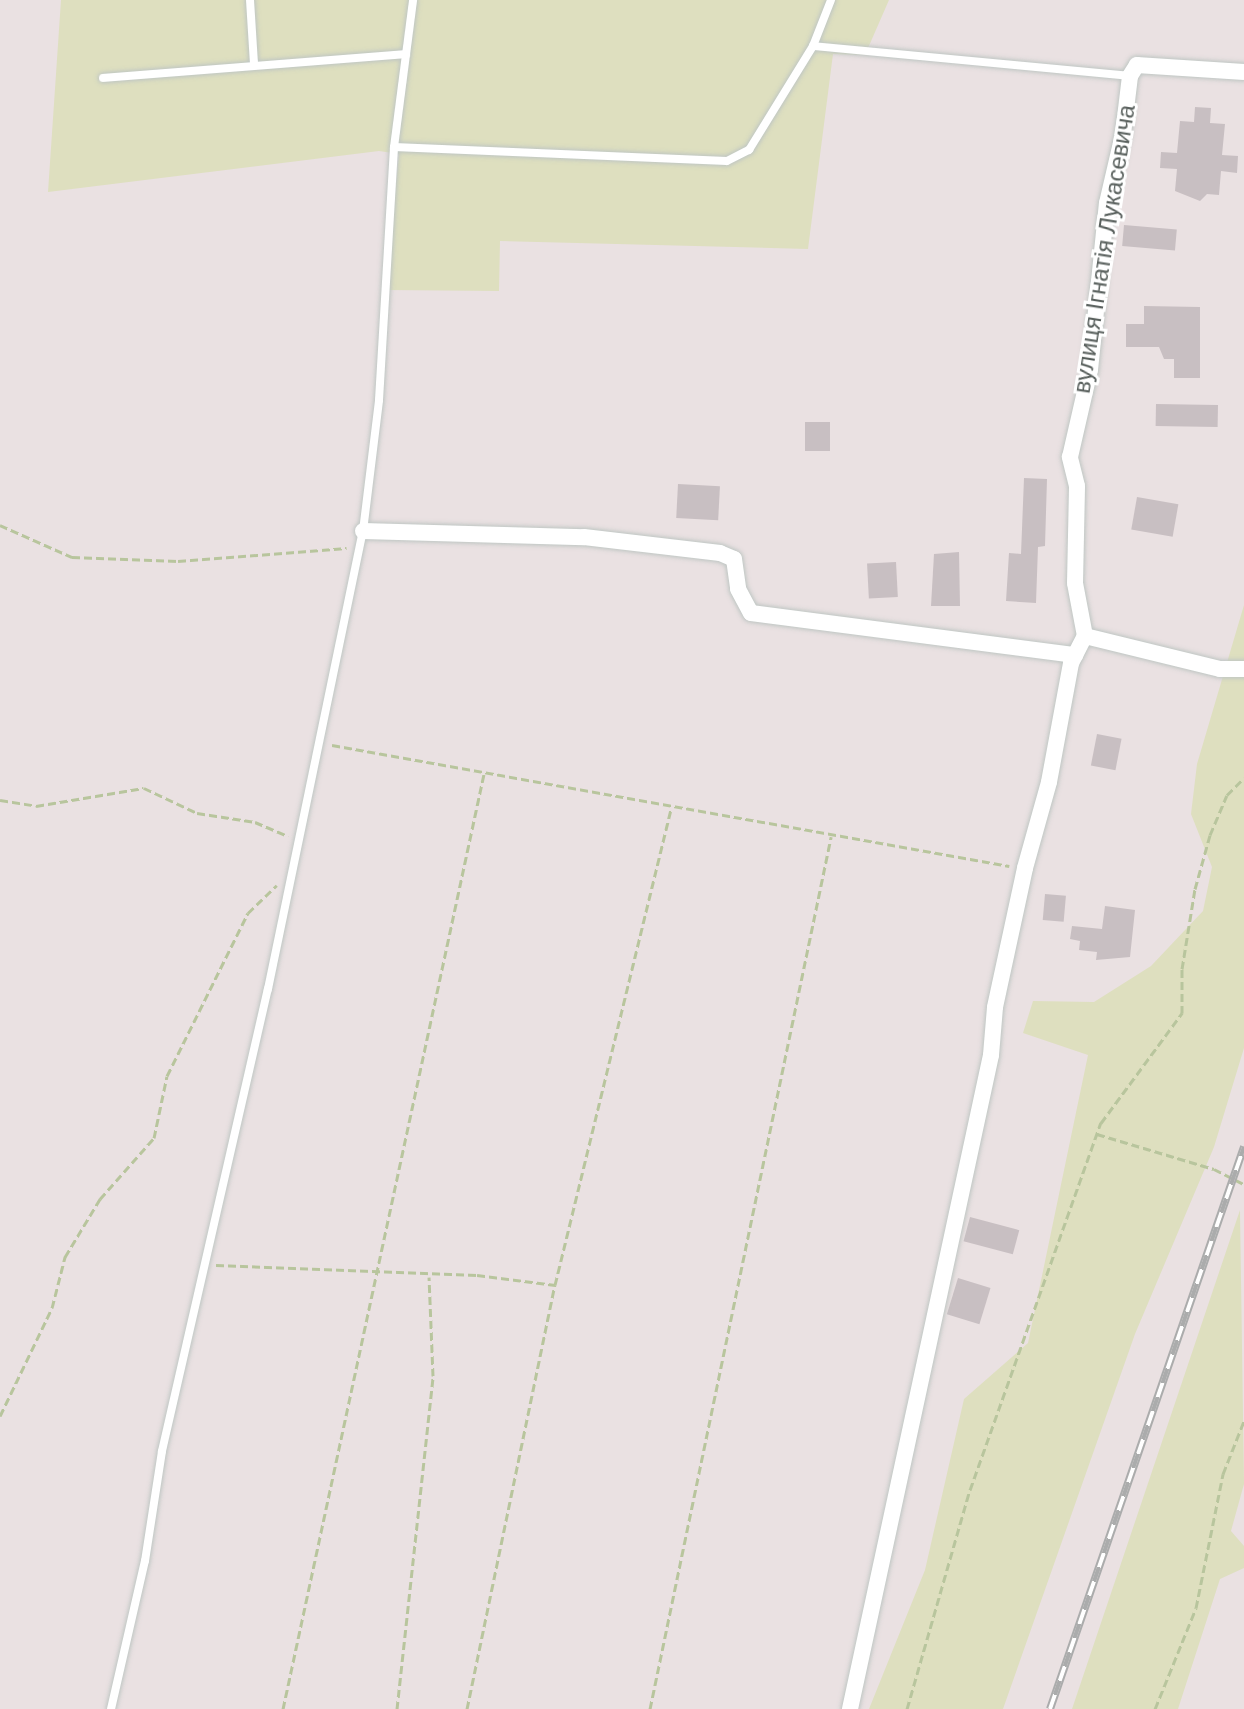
<!DOCTYPE html>
<html>
<head>
<meta charset="utf-8">
<style>
	body { margin:0 }
	#map { position:relative; width:1244px; height:1709px; overflow:hidden; background:#eae1e2; font-family:Helvetica,sans-serif }
	div>[style] { position:absolute }
	.green>* { inset:0; background:#dedfbf }
	.building>* { inset:0; background:#c8bfc2; transform-origin:0 0 }
	.path>* { height:3px; margin-top:-1.5px; transform-origin:0; background:repeating-linear-gradient(90deg,#b8c59d 0 8px,transparent 0 12px) }
	.roads { filter:drop-shadow(0 0 2px #bfc6c3) drop-shadow(0 0 2px #bfc6c3) }
	.service>* { height:8px; margin:-4px; padding:0 4px; transform-origin:4px; border-radius:4px; background:#fff }
	.minor>* { height:16px; margin:-8px; padding:0 8px; transform-origin:8px; border-radius:8px; background:#fff }
	.rail>* { height:8px; margin-top:-4px; transform-origin:0; background:repeating-linear-gradient(90deg,#fff 0 15px,#abacac 0 30px); box-sizing:border-box; border-block:2px solid #abacac }
	span { translate:-50% -50%; white-space:nowrap; text-align:center; line-height:1.15; -webkit-text-stroke:6px #fff; paint-order:stroke }
	.street-label { font-size:24px; color:#59605d }
</style>
</head>
<body>
<div id="map">
	<div class="green">
		<i style="clip-path:polygon(61px 0,889px 0,865px 55px,833px 54px,808px 249px,500px 241px,499px 291px,386px 290px,399px 154px,379px 151px,48px 192px)"></i>
		<i style="clip-path:polygon(1244px 605px,1244px 1048px,1214px 1147px,1135px 1334px,1003px 1709px,869px 1709px,925px 1570px,964px 1399px,1028px 1343px,1088px 1055px,1023px 1033px,1033px 1001px,1094px 1002px,1151px 966px,1203px 911px,1212px 867px,1191px 814px,1197px 764px)"></i>
		<i style="clip-path:polygon(1240px 1210px,1244px 1484px,1231px 1531px,1244px 1546px,1244px 1568px,1220px 1579px,1178px 1709px,1072px 1709px)"></i>
	</div>
	<div class="building">
		<i style="clip-path:polygon(1195px 107px,1211px 108px,1210px 123px,1225px 124px,1222px 155px,1238px 156px,1237px 173px,1221px 171px,1219px 195px,1207px 194px,1200px 201px,1175px 191px,1177px 169px,1160px 168px,1161px 152px,1177px 153px,1180px 121px,1194px 122px)"></i>
		<i style="left:1124px;top:225px;width:53px;height:21px;rotate:5deg"></i>
		<i style="clip-path:polygon(1144px 306px,1200px 307px,1200px 378px,1174px 378px,1174px 359px,1164px 359px,1159px 347px,1126px 347px,1126px 324px,1144px 324px)"></i>
		<i style="left:1156px;top:404px;width:62px;height:22px;rotate:1deg"></i>
		<i style="left:830px;top:422px;width:29px;height:25px;rotate:90deg"></i>
		<i style="clip-path:polygon(1024px 478px,1047px 479px,1045px 546px,1038px 547px,1036px 603px,1006px 601px,1009px 553px,1021px 554px)"></i>
		<i style="left:678px;top:484px;width:42px;height:34px;rotate:3deg"></i>
		<i style="left:1137px;top:497px;width:42px;height:33px;rotate:10deg"></i>
		<i style="clip-path:polygon(959px 552px,960px 606px,931px 606px,934px 554px)"></i>
		<i style="left:896px;top:562px;width:35px;height:29px;rotate:87deg"></i>
		<i style="left:1097px;top:734px;width:25px;height:32px;rotate:11deg"></i>
		<i style="left:1045px;top:894px;width:21px;height:26px;rotate:5deg"></i>
		<i style="clip-path:polygon(1105px 906px,1135px 910px,1130px 957px,1096px 960px,1097px 952px,1079px 950px,1080px 941px,1070px 939px,1072px 926px,1102px 929px)"></i>
		<i style="left:970px;top:1217px;width:51px;height:25px;rotate:15deg"></i>
		<i style="left:958px;top:1278px;width:34px;height:38px;rotate:17deg"></i>
	</div>
	<div class="path">
		<i style="left:0;top:525px;width:79px;rotate:24deg"></i>
		<i style="left:72px;top:557px;width:106px;rotate:2.2deg"></i>
		<i style="left:178px;top:561px;width:169px;rotate:-4.4deg"></i>
		<i style="left:332px;top:745px;width:688px;rotate:10.13deg"></i>
		<i style="left:0;top:800px;width:36px;rotate:9deg"></i>
		<i style="left:36px;top:806px;width:109px;rotate:-9.5deg"></i>
		<i style="left:144px;top:788px;width:59px;rotate:25.3deg"></i>
		<i style="left:197px;top:813px;width:59px;rotate:8.8deg"></i>
		<i style="left:255px;top:822px;width:36px;rotate:23deg"></i>
		<i style="left:1097px;top:1134px;width:122px;rotate:16.7deg"></i>
		<i style="left:1214px;top:1169px;width:34px;rotate:27deg"></i>
		<i style="left:216px;top:1265px;width:261px;rotate:2.2deg"></i>
		<i style="left:477px;top:1275px;width:79px;rotate:7.3deg"></i>
		<i style="left:0;top:1416px;width:120px;rotate:-64.3deg"></i>
		<i style="left:52px;top:1308px;width:53px;rotate:-75.7deg"></i>
		<i style="left:65px;top:1257px;width:68px;rotate:-58.9deg"></i>
		<i style="left:100px;top:1199px;width:81px;rotate:-48.5deg"></i>
		<i style="left:154px;top:1138px;width:63px;rotate:-78.2deg"></i>
		<i style="left:167px;top:1076px;width:182px;rotate:-63.6deg"></i>
		<i style="left:248px;top:913px;width:40px;rotate:-44deg"></i>
		<i style="left:283px;top:1709px;width:956px;rotate:-77.87deg"></i>
		<i style="left:397px;top:1709px;width:335px;rotate:-83.8deg"></i>
		<i style="left:433px;top:1376px;width:99px;rotate:-92.3deg"></i>
		<i style="left:467px;top:1709px;width:433px;rotate:-78.3deg"></i>
		<i style="left:555px;top:1285px;width:489px;rotate:-76.3deg"></i>
		<i style="left:650px;top:1709px;width:891px;rotate:-78.27deg"></i>
		<i style="left:907px;top:1709px;width:228px;rotate:-74deg"></i>
		<i style="left:970px;top:1490px;width:390px;rotate:-70.4deg"></i>
		<i style="left:1101px;top:1123px;width:137px;rotate:-53.6deg"></i>
		<i style="left:1182px;top:1013px;width:44px;rotate:-90deg"></i>
		<i style="left:1182px;top:969px;width:81px;rotate:-80.8deg"></i>
		<i style="left:1195px;top:889px;width:56px;rotate:-74.5deg"></i>
		<i style="left:1210px;top:835px;width:43px;rotate:-67deg"></i>
		<i style="left:1227px;top:795px;width:24px;rotate:-45deg"></i>
		<i style="left:1155px;top:1709px;width:109px;rotate:-67.9deg"></i>
		<i style="left:1196px;top:1608px;width:137px;rotate:-78.6deg"></i>
		<i style="left:1223px;top:1474px;width:57px;rotate:-68.4deg"></i>
	</div>
	<div class="roads">
		<div class="service">
			<i style="left:250px;top:0;width:64px;rotate:86.4deg"></i>
			<i style="left:813px;top:46px;width:318px;rotate:5.4deg"></i>
			<i style="left:103px;top:78px;width:304px;rotate:-4.5deg"></i>
			<i style="left:394px;top:147px;width:148px;rotate:-82.6deg"></i>
			<i style="left:111px;top:1709px;width:152px;rotate:-77.1deg"></i>
			<i style="left:145px;top:1561px;width:111px;rotate:-81.2deg"></i>
			<i style="left:162px;top:1451px;width:474px;rotate:-77.1deg"></i>
			<i style="left:268px;top:989px;width:468px;rotate:-78.3deg"></i>
			<i style="left:363px;top:531px;width:132px;rotate:-83deg"></i>
			<i style="left:379px;top:400px;width:253px;rotate:-86.6deg"></i>
			<i style="left:394px;top:147px;width:333px;rotate:2.4deg"></i>
			<i style="left:727px;top:161px;width:25px;rotate:-27deg"></i>
			<i style="left:749px;top:150px;width:122px;rotate:-58.4deg"></i>
			<i style="left:813px;top:46px;width:49px;rotate:-68.6deg"></i>
		</div>
		<div class="minor">
			<i style="left:363px;top:531px;width:221px;rotate:1.6deg"></i>
			<i style="left:584px;top:537px;width:137px;rotate:6.7deg"></i>
			<i style="left:720px;top:553px;width:15px;rotate:23deg"></i>
			<i style="left:734px;top:559px;width:30px;rotate:82deg"></i>
			<i style="left:738px;top:589px;width:27px;rotate:62deg"></i>
			<i style="left:751px;top:613px;width:327px;rotate:7.4deg"></i>
			<i style="left:1085px;top:636px;width:139px;rotate:13.7deg"></i>
			<i style="left:1220px;top:669px;width:24px"></i>
			<i style="left:850px;top:1709px;width:669px;rotate:-77.83deg"></i>
			<i style="left:991px;top:1055px;width:48px;rotate:-85.2deg"></i>
			<i style="left:995px;top:1007px;width:142px;rotate:-77.8deg"></i>
			<i style="left:1025px;top:868px;width:89px;rotate:-74.4deg"></i>
			<i style="left:1049px;top:782px;width:121px;rotate:-79.5deg"></i>
			<i style="left:1071px;top:663px;width:30px;rotate:-63deg"></i>
			<i style="left:1085px;top:636px;width:54px;rotate:-100.7deg"></i>
			<i style="left:1075px;top:583px;width:97px;rotate:-88.8deg"></i>
			<i style="left:1077px;top:486px;width:30px;rotate:-104deg"></i>
			<i style="left:1070px;top:457px;width:89px;rotate:-77.1deg"></i>
			<i style="left:1090px;top:370px;width:168px;rotate:-84.2deg"></i>
			<i style="left:1107px;top:203px;width:71px;rotate:-76.9deg"></i>
			<i style="left:1123px;top:134px;width:58px;rotate:-83.1deg"></i>
			<i style="left:1130px;top:76px;width:13px;rotate:-58deg"></i>
			<i style="left:1137px;top:65px;width:107px;rotate:3.7deg"></i>
		</div>
	</div>
	<div class="rail">
		<i style="left:1050px;top:1709px;width:595px;rotate:-70.96deg"></i>
	</div>
	<div class="street-label">
		<span style="left:1104px;top:249px;rotate:-81deg">вулиця Ігнатія Лукасевича</span>
	</div>
</div>
</body>
</html>
